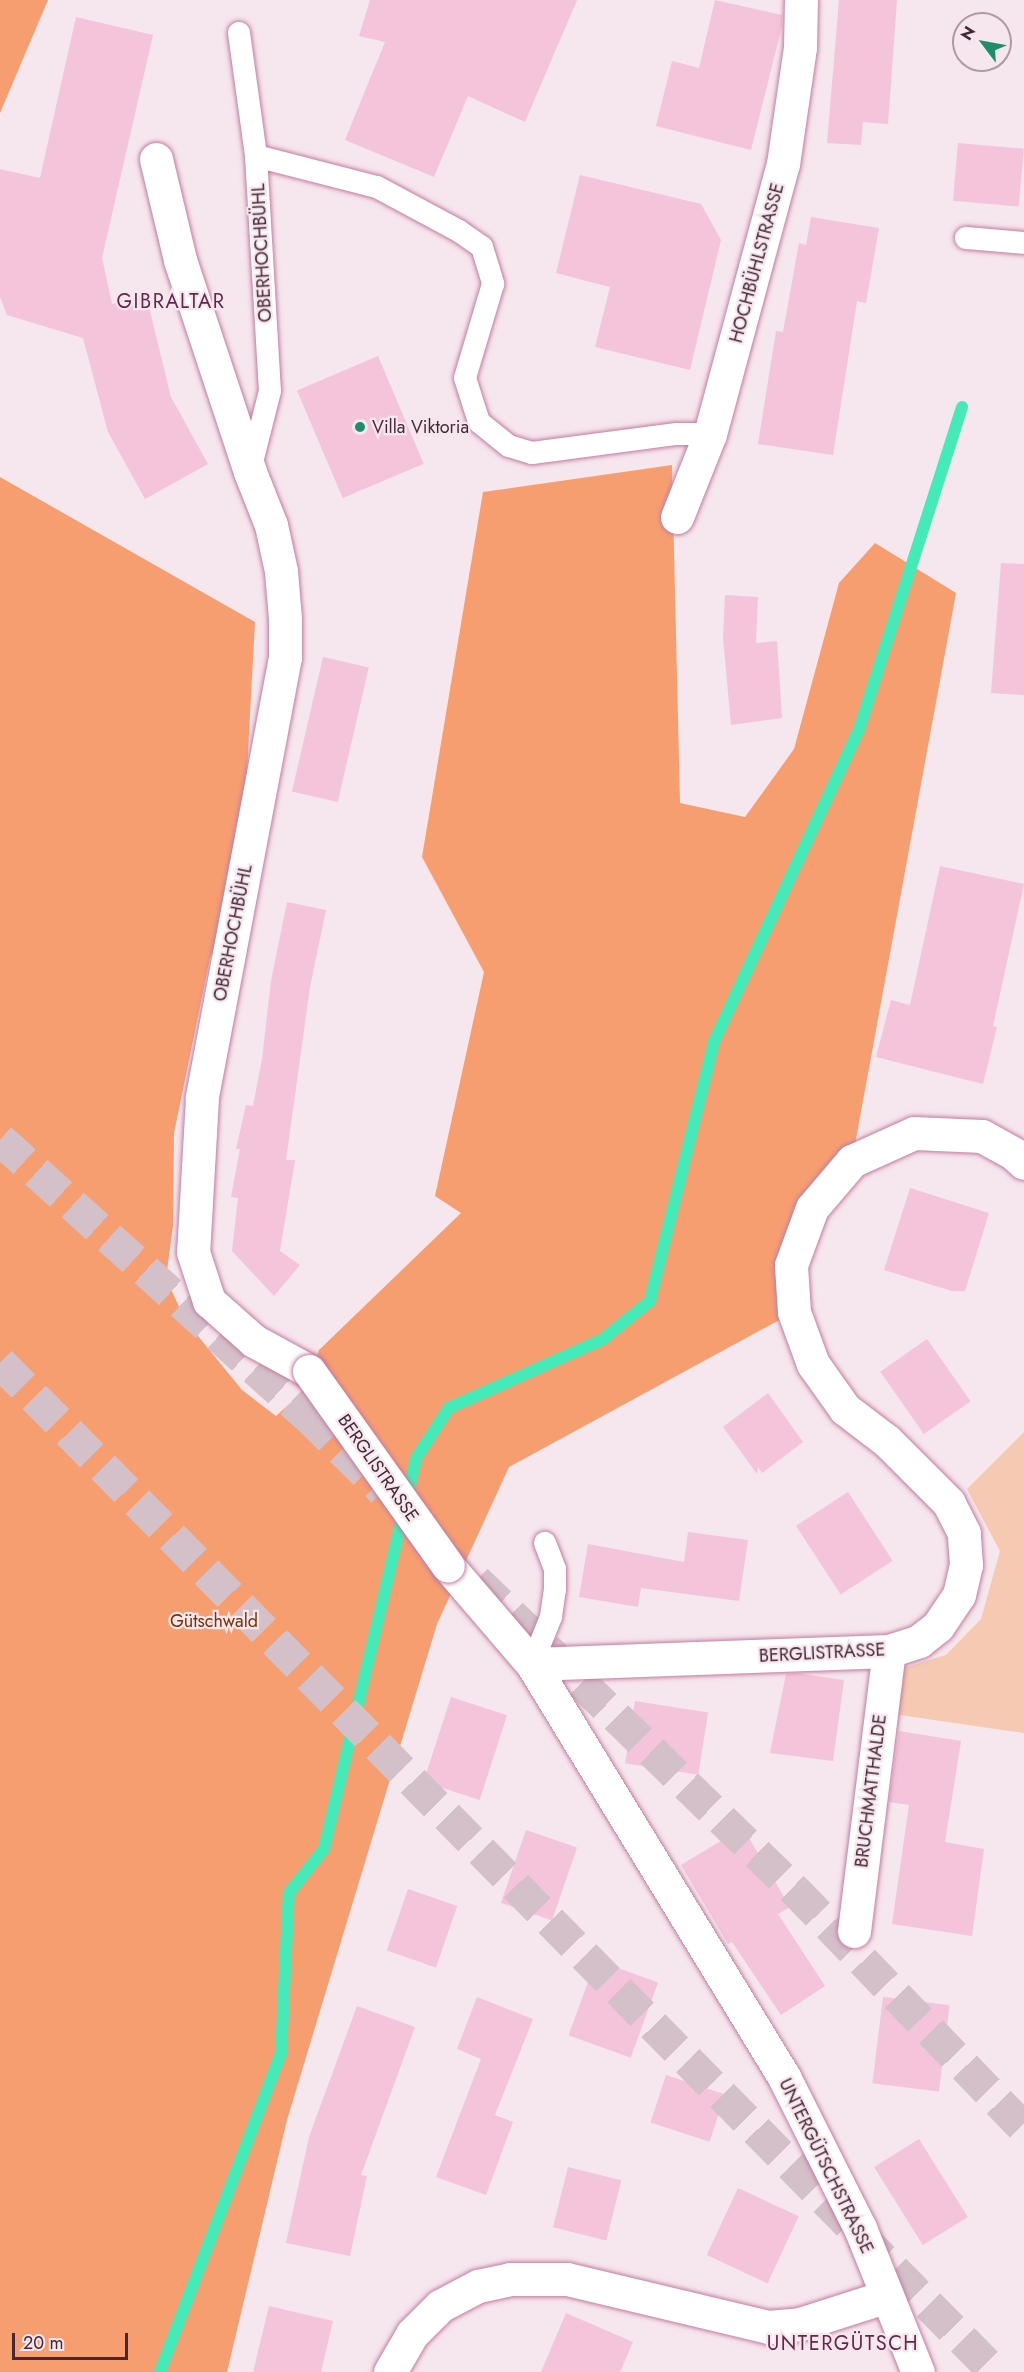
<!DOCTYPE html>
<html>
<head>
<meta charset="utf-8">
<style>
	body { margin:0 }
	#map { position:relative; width:1024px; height:2372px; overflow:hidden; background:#f6e6ed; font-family:Jost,sans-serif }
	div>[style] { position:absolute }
	.green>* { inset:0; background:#f6c9b2 }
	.forest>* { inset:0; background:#f79e70 }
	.stream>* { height:12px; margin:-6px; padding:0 6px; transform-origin:6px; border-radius:6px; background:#44ebb8 }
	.building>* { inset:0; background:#f4c4db; transform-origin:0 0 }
	.motorway-tunnel>* { height:33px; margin-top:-16.5px; transform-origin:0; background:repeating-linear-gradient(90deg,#d3c0c9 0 33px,transparent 0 49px) }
	.roads { filter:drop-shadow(0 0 2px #c37ca1) drop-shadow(0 0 2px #c37ca1) }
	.service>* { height:22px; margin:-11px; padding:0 11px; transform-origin:11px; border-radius:11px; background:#fff }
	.minor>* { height:33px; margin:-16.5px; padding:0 16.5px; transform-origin:16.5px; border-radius:16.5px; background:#fff }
	.bridges { filter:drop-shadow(0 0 2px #c37ca1) drop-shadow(0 0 2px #c37ca1) }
	.minor-bridge>* { height:33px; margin:-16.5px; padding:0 16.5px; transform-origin:16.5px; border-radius:16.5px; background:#fff }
	.dots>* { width:16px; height:16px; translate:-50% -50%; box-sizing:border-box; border:3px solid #f6e6ed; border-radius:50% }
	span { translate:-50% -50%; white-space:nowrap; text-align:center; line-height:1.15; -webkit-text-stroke:4.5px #f6e6ed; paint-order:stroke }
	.street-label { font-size:18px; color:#452837 }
	.poi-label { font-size:18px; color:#452837 }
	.left { translate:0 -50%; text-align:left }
	.park-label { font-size:18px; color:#773201 }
	.neighbourhood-label { font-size:20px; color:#64264a; letter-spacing:1.5px }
	.north { position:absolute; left:952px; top:12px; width:60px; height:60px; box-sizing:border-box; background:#f6e6ed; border:2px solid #af9aa4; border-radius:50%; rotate:302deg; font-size:16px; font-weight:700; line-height:24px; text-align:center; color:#452837 }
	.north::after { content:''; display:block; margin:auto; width:21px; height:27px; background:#1f8d6c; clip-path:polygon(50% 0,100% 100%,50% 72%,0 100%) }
	.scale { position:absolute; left:12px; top:2333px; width:116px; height:27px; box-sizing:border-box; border:3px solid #452837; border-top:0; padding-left:8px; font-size:18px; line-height:21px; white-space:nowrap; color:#452837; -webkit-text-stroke:4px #f6e6ed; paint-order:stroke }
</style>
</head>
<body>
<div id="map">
	<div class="green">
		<i style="clip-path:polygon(1024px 1432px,1024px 1733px,893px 1714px,900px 1669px,946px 1655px,981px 1619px,1000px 1551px,967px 1489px)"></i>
	</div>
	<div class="forest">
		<i style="clip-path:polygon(0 0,48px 0,0 113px)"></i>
		<i style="clip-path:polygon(672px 465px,680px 803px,745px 817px,794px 749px,839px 583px,875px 543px,956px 593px,852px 1161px,812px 1208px,794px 1312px,509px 1467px,437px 1624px,287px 2120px,227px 2372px,0 2372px,0 477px,255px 622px,240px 901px,210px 958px,174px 1133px,173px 1226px,166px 1278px,185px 1320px,242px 1390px,276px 1416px,306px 1389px,319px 1350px,461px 1213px,435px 1196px,484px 972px,422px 857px,483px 492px)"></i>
	</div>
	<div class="stream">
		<i style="left:160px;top:2372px;width:340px;rotate:-69.2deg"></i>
		<i style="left:281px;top:2054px;width:161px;rotate:-87.2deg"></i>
		<i style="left:289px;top:1893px;width:56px;rotate:-51.5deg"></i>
		<i style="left:324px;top:1849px;width:403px;rotate:-76.7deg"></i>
		<i style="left:417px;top:1457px;width:59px;rotate:-56.9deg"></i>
		<i style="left:449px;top:1408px;width:167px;rotate:-24deg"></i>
		<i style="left:602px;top:1340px;width:62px;rotate:-39.1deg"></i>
		<i style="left:650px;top:1301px;width:267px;rotate:-76.1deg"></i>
		<i style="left:714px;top:1042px;width:344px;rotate:-65.1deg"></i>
		<i style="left:859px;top:730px;width:339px;rotate:-72.3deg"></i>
	</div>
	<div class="building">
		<i style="clip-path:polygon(370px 0,577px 0,525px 122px,468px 96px,434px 177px,345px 140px,385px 42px,359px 36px)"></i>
		<i style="clip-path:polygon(715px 0,782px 15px,782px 26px,751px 150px,656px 126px,672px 61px,699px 68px)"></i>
		<i style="clip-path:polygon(839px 0,897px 0,888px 124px,863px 122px,861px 145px,827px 143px)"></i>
		<i style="clip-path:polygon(76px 17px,153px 35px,102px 258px,112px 304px,146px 295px,171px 397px,208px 464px,145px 499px,108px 432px,83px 338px,7px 315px,0 297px,0 169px,40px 178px)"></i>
		<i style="left:958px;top:143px;width:66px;height:58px;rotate:5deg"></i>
		<i style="clip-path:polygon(580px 175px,701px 204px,721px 240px,690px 370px,595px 347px,610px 287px,556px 273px)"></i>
		<i style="clip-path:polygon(811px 217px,879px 228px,866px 303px,857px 301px,833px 455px,758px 444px,776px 331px,783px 332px,799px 243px,806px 245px)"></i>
		<i style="left:378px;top:356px;width:117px;height:88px;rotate:67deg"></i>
		<i style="clip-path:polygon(1001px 563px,1024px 564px,1024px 695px,991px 693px)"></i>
		<i style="clip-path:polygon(725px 595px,758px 597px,756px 643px,777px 641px,782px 718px,731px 725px,723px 638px)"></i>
		<i style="left:323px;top:657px;width:47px;height:138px;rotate:13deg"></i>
		<i style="clip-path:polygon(940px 866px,1024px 884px,993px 1026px,997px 1027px,983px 1084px,876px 1057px,891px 1000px,910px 1005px)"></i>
		<i style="clip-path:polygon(287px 902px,326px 910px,310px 987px,286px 1160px,295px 1160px,280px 1251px,300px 1265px,274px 1296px,232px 1251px,238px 1198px,231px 1197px,240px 1149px,236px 1149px,246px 1105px,253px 1106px,262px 1059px,271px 981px)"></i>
		<i style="clip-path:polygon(910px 1188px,989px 1213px,965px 1291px,952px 1291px,884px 1270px)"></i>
		<i style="left:927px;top:1339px;width:76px;height:57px;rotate:55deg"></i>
		<i style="clip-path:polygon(768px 1393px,803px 1442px,762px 1473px,758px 1467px,757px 1474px,723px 1427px)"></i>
		<i style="left:848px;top:1492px;width:82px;height:62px;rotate:57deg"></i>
		<i style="clip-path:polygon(688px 1532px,748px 1540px,739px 1601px,641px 1588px,638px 1607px,579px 1597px,588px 1544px,684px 1562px)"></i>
		<i style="clip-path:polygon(796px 1673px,844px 1680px,833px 1761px,770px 1753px,786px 1674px)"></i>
		<i style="left:451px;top:1697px;width:59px;height:89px;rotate:18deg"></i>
		<i style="left:635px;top:1701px;width:74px;height:63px;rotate:9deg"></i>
		<i style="clip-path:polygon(899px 1731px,961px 1741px,945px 1842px,984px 1849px,972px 1936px,892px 1924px,909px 1805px,889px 1802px)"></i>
		<i style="left:526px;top:1830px;width:54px;height:77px;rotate:19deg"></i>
		<i style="clip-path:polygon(734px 1833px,746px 1833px,790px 1907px,778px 1914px,825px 1986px,781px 2015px,732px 1942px,728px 1944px,681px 1865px)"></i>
		<i style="left:408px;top:1889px;width:52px;height:65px;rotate:19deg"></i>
		<i style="left:596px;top:1960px;width:66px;height:80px;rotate:20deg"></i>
		<i style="clip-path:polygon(477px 1997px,533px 2019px,495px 2115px,513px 2122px,486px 2195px,436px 2177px,481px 2059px,457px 2049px)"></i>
		<i style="left:883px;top:1997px;width:67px;height:87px;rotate:7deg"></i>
		<i style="clip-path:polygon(357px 2006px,415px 2027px,361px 2175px,367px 2176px,350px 2256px,286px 2243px,309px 2137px)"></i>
		<i style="left:666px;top:2075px;width:62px;height:50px;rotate:18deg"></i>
		<i style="left:919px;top:2139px;width:92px;height:53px;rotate:58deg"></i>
		<i style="left:568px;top:2167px;width:55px;height:62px;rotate:14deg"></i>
		<i style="left:738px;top:2188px;width:67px;height:74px;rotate:25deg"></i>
		<i style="clip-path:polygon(269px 2306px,333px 2321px,321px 2372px,253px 2372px)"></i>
		<i style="clip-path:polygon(566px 2313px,633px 2342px,620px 2372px,541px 2372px)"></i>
	</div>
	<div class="motorway-tunnel">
		<i style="left:0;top:1139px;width:413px;rotate:42deg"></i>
		<i style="left:307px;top:1415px;width:107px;rotate:44.6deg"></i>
		<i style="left:0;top:1362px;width:1418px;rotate:45.43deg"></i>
		<i style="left:476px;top:1580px;width:445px;rotate:44.2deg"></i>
		<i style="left:795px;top:1890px;width:330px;rotate:46.1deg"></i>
	</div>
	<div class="roads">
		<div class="service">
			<i style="left:239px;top:33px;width:124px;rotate:82.1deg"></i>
			<i style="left:256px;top:156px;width:235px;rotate:86.6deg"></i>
			<i style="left:270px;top:391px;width:81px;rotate:104.2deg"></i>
			<i style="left:256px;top:156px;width:125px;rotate:14.4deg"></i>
			<i style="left:377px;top:187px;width:93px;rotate:28.2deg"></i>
			<i style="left:459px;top:231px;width:28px;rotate:35deg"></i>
			<i style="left:482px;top:247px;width:39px;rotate:73deg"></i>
			<i style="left:493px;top:284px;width:98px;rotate:106.6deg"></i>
			<i style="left:465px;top:378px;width:46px;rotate:72.3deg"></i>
			<i style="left:479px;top:422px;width:38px;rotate:39deg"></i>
			<i style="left:509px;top:446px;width:24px;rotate:17deg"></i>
			<i style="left:532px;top:453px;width:146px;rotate:-7.5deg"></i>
			<i style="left:677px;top:434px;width:33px"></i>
			<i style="left:966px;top:238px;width:58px;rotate:4.9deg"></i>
			<i style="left:532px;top:1664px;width:51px;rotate:-68deg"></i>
			<i style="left:551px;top:1617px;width:27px;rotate:-82deg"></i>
			<i style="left:555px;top:1590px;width:21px;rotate:-90deg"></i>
			<i style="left:555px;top:1569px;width:28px;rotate:-111deg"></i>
		</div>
		<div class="minor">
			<i style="left:156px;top:159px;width:104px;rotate:76.6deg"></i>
			<i style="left:180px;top:260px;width:223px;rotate:71.7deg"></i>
			<i style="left:250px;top:472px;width:57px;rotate:68.4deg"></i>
			<i style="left:271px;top:525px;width:47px;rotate:77.7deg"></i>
			<i style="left:281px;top:571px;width:48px;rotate:85.2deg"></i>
			<i style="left:285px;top:619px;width:38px;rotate:90deg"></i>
			<i style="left:285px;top:657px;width:449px;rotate:100.7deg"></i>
			<i style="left:202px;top:1098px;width:154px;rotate:93.3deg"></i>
			<i style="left:193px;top:1252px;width:52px;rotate:71.9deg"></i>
			<i style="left:209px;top:1301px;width:60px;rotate:41.6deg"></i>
			<i style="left:254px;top:1341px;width:63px;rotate:28.6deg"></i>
			<i style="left:677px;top:517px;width:89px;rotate:-68.3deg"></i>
			<i style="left:710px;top:434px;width:280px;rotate:-74.9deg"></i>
			<i style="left:783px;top:164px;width:118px;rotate:-81.7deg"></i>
			<i style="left:800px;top:47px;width:47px;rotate:-88.8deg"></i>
			<i style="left:448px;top:1566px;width:129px;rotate:49.4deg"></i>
			<i style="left:532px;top:1664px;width:484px;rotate:58.6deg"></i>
			<i style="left:784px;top:2077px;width:169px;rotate:63.3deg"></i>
			<i style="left:860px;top:2228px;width:155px;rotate:68.1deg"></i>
			<i style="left:532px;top:1664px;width:357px;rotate:-2.1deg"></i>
			<i style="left:889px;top:1651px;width:32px;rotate:-18deg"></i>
			<i style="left:919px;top:1641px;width:24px;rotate:-38deg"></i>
			<i style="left:938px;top:1626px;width:37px;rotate:-56deg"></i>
			<i style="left:959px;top:1595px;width:31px;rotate:-77deg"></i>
			<i style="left:966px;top:1565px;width:32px;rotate:-94deg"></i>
			<i style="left:964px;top:1533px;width:34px;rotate:-117deg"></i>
			<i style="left:949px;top:1503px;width:88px;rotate:-135deg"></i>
			<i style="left:887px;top:1441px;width:53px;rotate:-142.7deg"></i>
			<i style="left:845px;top:1409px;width:55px;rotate:-125.4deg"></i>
			<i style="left:813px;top:1364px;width:55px;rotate:-110.1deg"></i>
			<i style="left:794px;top:1312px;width:47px;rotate:-93.7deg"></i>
			<i style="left:791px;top:1265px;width:61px;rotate:-69.8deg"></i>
			<i style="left:812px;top:1208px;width:62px;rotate:-49.6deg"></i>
			<i style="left:852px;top:1161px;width:68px;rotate:-24.3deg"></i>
			<i style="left:914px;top:1133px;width:68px;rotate:2.5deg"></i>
			<i style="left:982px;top:1136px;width:37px;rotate:29deg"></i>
			<i style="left:1014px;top:1154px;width:13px;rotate:42deg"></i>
			<i style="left:854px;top:1931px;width:282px;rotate:-82.9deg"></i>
			<i style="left:390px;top:2372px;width:44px;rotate:-59.9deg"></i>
			<i style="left:412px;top:2334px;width:40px;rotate:-45deg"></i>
			<i style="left:440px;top:2306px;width:43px;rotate:-27.8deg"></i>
			<i style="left:478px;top:2286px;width:33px;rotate:-12deg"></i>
			<i style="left:510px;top:2279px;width:57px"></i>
			<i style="left:567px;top:2279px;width:207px;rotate:13.4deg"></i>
			<i style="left:768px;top:2327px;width:32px;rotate:-5deg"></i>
			<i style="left:800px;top:2324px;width:91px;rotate:-17.8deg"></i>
		</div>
	</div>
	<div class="bridges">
		<div class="minor-bridge">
			<i style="left:309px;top:1371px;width:239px;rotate:54.5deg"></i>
		</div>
	</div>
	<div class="dots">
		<i style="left:360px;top:427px;background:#1f8d6c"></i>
	</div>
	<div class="street-label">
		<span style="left:262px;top:253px;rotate:-93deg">OBERHOCHBÜHL</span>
		<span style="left:757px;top:263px;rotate:-75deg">HOCHBÜHLSTRASSE</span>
		<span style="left:233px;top:933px;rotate:-79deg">OBERHOCHBÜHL</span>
		<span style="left:378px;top:1468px;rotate:55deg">BERGLISTRASSE</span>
		<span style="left:822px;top:1653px;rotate:-3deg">BERGLISTRASSE</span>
		<span style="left:871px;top:1791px;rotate:-83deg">BRUCHMATTHALDE</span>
		<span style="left:826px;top:2166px;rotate:64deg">UNTERGÜTSCHSTRASSE</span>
	</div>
	<div class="poi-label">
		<span class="left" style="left:372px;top:427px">Villa Viktoria</span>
	</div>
	<div class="park-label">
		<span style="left:214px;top:1621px">Gütschwald</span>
	</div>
	<div class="neighbourhood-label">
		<span style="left:171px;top:301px">GIBRALTAR</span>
		<span style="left:843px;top:2343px">UNTERGÜTSCH</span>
	</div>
	<div class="north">N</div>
	<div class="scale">20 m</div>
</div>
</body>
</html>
